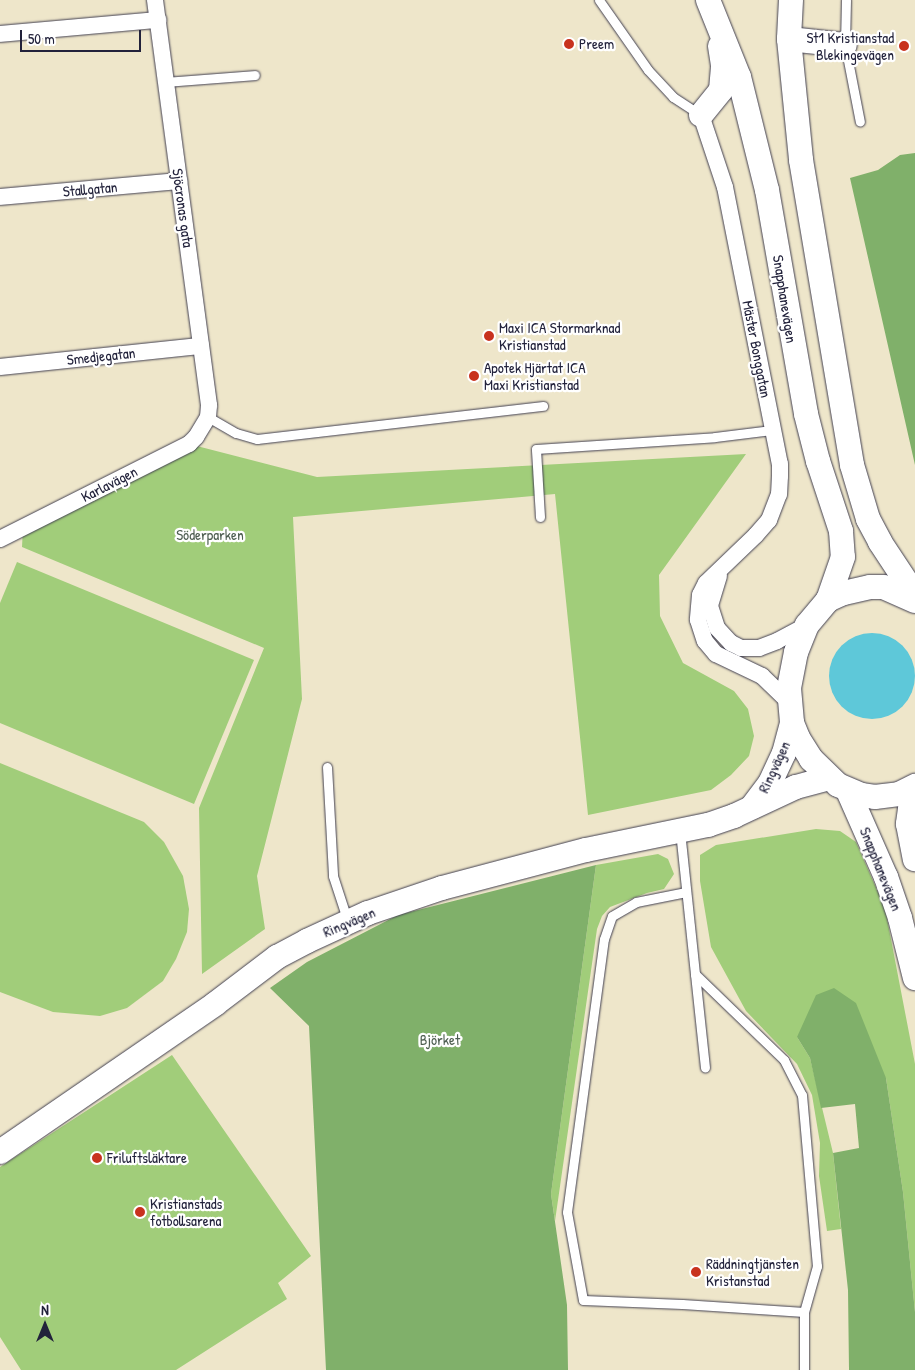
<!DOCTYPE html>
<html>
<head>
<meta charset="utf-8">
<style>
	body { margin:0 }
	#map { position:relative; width:915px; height:1370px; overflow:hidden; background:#eee6ca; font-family:"Patrick Hand",sans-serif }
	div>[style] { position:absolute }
	.green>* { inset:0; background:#a1cd7a }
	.forest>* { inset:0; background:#80b06a }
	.water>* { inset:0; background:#5ec8d9 }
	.round { border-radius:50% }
	.roads { filter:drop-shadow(0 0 1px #413f50) drop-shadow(0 0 1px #413f50) }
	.lane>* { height:9px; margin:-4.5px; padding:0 4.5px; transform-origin:4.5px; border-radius:4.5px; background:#fff }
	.street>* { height:16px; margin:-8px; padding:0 8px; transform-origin:8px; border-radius:8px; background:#fff }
	.secondary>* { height:24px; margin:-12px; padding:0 12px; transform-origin:12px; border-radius:12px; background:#fff }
	.dots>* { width:14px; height:14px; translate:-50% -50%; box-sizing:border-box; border:2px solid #fff; border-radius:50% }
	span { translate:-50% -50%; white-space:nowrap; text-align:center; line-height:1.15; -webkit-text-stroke:4.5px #fff; paint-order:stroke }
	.poi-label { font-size:15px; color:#22223b }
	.right { translate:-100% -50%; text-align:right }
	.left { translate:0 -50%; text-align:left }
	.street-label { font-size:15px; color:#22223b }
	.park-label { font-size:15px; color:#4e5e51 }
	.north { position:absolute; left:20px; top:1300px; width:50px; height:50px; -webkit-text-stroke:4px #fff; paint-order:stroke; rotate:0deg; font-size:14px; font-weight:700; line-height:20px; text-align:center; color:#22223b }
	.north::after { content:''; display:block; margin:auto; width:18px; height:22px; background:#22223b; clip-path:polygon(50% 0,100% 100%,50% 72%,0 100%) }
	.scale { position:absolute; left:20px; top:30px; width:121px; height:22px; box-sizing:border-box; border:2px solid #22223b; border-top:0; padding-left:6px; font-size:15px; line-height:18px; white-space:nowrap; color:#22223b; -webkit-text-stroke:4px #fff; paint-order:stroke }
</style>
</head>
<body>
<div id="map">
	<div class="green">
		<i style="clip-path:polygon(189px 444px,317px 477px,746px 454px,659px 575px,660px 616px,683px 663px,734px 691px,748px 709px,754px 736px,749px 756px,731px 775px,711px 790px,588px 815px,555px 494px,293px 517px,302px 699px,257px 876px,265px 929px,202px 974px,199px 808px,264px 648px,22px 547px,23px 527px)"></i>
		<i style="clip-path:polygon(17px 562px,254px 660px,194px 804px,0 723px,0 603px)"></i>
		<i style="clip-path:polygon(0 763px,144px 822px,164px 842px,183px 876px,189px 909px,187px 932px,176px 959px,163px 981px,127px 1008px,100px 1016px,53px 1012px,0 992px)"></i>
		<i style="clip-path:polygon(816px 829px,840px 831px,856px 842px,885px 908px,915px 1064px,915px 1312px,903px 1192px,886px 1078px,797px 1037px,810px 1058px,833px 1153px,841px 1229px,827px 1231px,819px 1176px,820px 1143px,812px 1095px,797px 1064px,746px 1011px,711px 947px,700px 881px,700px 855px,716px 845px)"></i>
		<i style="clip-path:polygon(658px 854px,668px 859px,674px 874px,664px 889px,647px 893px,610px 907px,602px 916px,597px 929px,555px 1221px,551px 1194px,596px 865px)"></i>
		<i style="clip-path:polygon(172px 1055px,311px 1256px,278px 1283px,287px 1299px,176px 1370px,21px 1370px,0 1337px,0 1167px)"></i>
	</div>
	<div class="forest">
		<i style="clip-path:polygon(915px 153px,915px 465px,850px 178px,878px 170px,900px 155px)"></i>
		<i style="clip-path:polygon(596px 865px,551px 1194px,567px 1305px,568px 1370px,326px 1370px,309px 1026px,270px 988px,307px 962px,398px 915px)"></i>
		<i style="clip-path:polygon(834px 988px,856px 1003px,886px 1078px,903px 1192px,915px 1312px,915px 1370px,849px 1370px,848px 1290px,833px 1153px,859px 1148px,855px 1104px,821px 1108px,810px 1058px,797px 1037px,816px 995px)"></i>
	</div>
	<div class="water">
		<i class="round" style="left:829px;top:633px;width:86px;height:86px"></i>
	</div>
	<div class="roads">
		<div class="lane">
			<i style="left:599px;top:0;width:85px;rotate:55deg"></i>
			<i style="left:648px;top:70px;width:37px;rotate:47deg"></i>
			<i style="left:673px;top:97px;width:33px;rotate:33deg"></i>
			<i style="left:846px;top:0;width:45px;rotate:91.3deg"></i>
			<i style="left:845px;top:45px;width:78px;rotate:79deg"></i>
			<i style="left:166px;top:82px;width:89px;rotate:-4.5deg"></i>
			<i style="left:208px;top:417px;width:32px;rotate:30deg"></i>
			<i style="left:236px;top:433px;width:22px;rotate:16deg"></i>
			<i style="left:257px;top:439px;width:288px;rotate:-6.6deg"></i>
			<i style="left:540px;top:517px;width:68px;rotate:-93.4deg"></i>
			<i style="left:536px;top:449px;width:179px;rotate:-3.8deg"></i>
			<i style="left:715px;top:437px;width:57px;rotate:-7deg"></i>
			<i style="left:327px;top:767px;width:109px;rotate:86.8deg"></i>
			<i style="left:333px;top:876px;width:48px;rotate:71.9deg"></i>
			<i style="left:680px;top:831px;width:144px;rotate:84deg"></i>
			<i style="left:695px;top:974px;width:124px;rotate:44deg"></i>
			<i style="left:784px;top:1060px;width:39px;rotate:63deg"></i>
			<i style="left:802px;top:1095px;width:172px;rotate:85deg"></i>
			<i style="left:817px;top:1266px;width:48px;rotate:105.8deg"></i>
			<i style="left:804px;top:1312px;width:122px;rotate:-176.2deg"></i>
			<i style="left:682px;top:1304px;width:99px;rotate:-177.7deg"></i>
			<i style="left:583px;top:1300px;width:89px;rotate:-100.3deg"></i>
			<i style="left:567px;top:1212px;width:275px;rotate:-82.3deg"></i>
			<i style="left:604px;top:939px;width:24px;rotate:-71deg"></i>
			<i style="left:612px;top:916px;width:28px;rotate:-30deg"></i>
			<i style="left:636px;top:902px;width:51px;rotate:-11.3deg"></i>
			<i style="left:695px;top:974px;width:94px;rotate:83.9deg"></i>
			<i style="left:804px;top:1312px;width:58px;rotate:90deg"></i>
		</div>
		<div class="street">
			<i style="left:0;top:34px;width:159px;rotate:-5.1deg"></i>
			<i style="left:701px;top:115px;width:76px;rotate:71.6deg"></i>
			<i style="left:725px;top:187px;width:282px;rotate:78.8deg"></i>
			<i style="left:780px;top:464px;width:12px;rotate:90deg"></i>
			<i style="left:780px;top:476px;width:18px;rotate:93deg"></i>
			<i style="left:779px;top:494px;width:28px;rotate:111deg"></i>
			<i style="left:769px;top:520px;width:20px;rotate:131deg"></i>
			<i style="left:756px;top:535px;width:69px;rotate:136.2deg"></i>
			<i style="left:706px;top:583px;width:13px;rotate:117deg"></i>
			<i style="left:700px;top:595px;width:25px;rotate:95deg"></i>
			<i style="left:698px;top:620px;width:22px;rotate:72deg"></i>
			<i style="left:705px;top:641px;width:17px;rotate:50deg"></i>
			<i style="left:716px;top:654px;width:51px;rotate:25.6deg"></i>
			<i style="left:762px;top:676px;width:37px;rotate:44deg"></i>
			<i style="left:0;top:197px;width:180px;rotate:-5.1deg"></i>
			<i style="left:0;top:367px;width:202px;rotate:-6deg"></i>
			<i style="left:0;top:539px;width:212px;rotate:-26.7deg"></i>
			<i style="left:189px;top:444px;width:10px;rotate:-45deg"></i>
			<i style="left:196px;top:437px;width:23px;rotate:-59deg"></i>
			<i style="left:208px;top:417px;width:12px;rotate:-85deg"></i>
			<i style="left:209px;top:405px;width:409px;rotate:-97.6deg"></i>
			<i style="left:719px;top:576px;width:31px;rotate:107deg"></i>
			<i style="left:710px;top:606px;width:23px;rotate:72deg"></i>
			<i style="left:717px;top:628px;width:21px;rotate:47deg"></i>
			<i style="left:731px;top:643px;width:11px;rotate:27deg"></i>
			<i style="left:741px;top:648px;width:18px"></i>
			<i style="left:759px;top:648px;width:19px;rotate:-21deg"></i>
			<i style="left:777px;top:641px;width:34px;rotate:-28deg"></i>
		</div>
		<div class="secondary">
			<i style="left:708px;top:0;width:83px;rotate:68.1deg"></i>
			<i style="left:739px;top:77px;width:116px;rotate:76.1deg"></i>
			<i style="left:767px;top:190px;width:227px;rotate:80.1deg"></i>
			<i style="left:806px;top:414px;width:49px;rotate:75.7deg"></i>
			<i style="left:818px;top:461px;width:74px;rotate:71.8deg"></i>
			<i style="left:841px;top:531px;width:26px;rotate:86deg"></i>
			<i style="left:843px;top:557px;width:46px;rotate:109.2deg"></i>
			<i style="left:791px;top:0;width:39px;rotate:93deg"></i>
			<i style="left:789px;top:39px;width:122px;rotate:84.3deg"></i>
			<i style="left:801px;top:160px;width:309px;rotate:80.5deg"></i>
			<i style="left:852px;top:465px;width:56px;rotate:73.5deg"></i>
			<i style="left:868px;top:519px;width:26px;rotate:62deg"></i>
			<i style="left:880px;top:542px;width:64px;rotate:56.6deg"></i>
			<i style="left:789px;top:39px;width:56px;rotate:6.1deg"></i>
			<i style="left:701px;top:115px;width:32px;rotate:-51deg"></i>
			<i style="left:721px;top:90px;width:25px;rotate:-85deg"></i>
			<i style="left:723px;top:65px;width:19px;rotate:-99deg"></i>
			<i style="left:915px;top:601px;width:34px;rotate:-156deg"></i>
			<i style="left:884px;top:587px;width:14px;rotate:180deg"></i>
			<i style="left:870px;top:587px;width:28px;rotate:167deg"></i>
			<i style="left:843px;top:593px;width:17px;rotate:155deg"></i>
			<i style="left:828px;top:600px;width:33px;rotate:130deg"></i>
			<i style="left:807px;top:625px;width:29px;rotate:112deg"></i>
			<i style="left:796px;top:652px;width:37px;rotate:101deg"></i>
			<i style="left:789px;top:688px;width:35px;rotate:85deg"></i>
			<i style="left:792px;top:723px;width:16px;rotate:68deg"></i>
			<i style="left:798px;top:738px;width:25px;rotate:58deg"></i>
			<i style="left:811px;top:759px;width:37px;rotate:44deg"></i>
			<i style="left:838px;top:785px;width:25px;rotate:23deg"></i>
			<i style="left:861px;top:795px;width:14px;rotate:8deg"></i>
			<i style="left:875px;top:797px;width:24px;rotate:-7deg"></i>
			<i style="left:899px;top:794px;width:18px;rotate:-27deg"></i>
			<i style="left:848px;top:791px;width:94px;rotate:66.2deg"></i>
			<i style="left:886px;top:877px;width:43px;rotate:71.1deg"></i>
			<i style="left:900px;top:918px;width:62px;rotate:76deg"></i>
			<i style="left:915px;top:792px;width:18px;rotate:106deg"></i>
			<i style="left:910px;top:809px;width:15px;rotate:98deg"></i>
			<i style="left:908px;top:824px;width:36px;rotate:79deg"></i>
			<i style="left:752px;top:807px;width:30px;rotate:-53deg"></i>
			<i style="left:770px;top:783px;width:33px;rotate:-65deg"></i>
			<i style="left:784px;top:753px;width:31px;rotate:-75deg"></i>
			<i style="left:0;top:1152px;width:261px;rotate:-34.5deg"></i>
			<i style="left:215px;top:1004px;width:78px;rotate:-37.2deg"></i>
			<i style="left:277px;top:957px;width:34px;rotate:-28deg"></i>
			<i style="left:307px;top:941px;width:67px;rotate:-24.7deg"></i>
			<i style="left:368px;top:913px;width:78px;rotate:-18.7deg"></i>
			<i style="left:442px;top:888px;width:149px;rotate:-14.8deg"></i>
			<i style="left:586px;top:850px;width:125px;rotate:-11.6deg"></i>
			<i style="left:708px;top:825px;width:28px;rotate:-19deg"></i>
			<i style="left:734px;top:816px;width:68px;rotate:-25.1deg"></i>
			<i style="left:796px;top:787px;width:34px;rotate:-15deg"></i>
		</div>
	</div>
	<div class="dots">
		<i style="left:569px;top:44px;background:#c8321e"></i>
		<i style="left:904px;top:46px;background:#c8321e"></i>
		<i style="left:489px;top:336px;background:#c8321e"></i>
		<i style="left:474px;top:376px;background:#c8321e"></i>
		<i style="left:97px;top:1158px;background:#c8321e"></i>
		<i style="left:140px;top:1212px;background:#c8321e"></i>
		<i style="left:696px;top:1272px;background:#c8321e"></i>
	</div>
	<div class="poi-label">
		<span class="right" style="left:894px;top:46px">St1 Kristianstad<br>Blekingevägen</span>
		<span class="left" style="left:579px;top:44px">Preem</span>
		<span class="left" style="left:499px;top:336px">Maxi ICA Stormarknad<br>Kristianstad</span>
		<span class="left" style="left:484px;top:376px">Apotek Hjärtat ICA<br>Maxi Kristianstad</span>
		<span class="left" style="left:107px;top:1158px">Friluftsläktare</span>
		<span class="left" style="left:150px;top:1212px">Kristianstads<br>fotbollsarena</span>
		<span class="left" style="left:706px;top:1272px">Räddningtjänsten<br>Kristanstad</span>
	</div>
	<div class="street-label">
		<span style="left:90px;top:189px;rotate:-5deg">Stallgatan</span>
		<span style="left:183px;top:208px;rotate:82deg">Sjöcronas gata</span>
		<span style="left:785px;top:299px;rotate:81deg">Snapphanevägen</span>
		<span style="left:757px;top:349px;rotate:79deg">Mäster Bonggatan</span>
		<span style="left:101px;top:356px;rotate:-6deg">Smedjegatan</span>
		<span style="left:109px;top:484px;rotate:-27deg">Karlavägen</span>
		<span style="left:774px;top:767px;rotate:-65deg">Ringvägen</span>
		<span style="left:881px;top:869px;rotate:68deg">Snapphanevägen</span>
		<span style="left:349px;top:922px;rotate:-23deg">Ringvägen</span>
	</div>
	<div class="park-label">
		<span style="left:210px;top:535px">Söderparken</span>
		<span style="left:440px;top:1040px">Björket</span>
	</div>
	<div class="north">N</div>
	<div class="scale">50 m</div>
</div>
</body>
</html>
